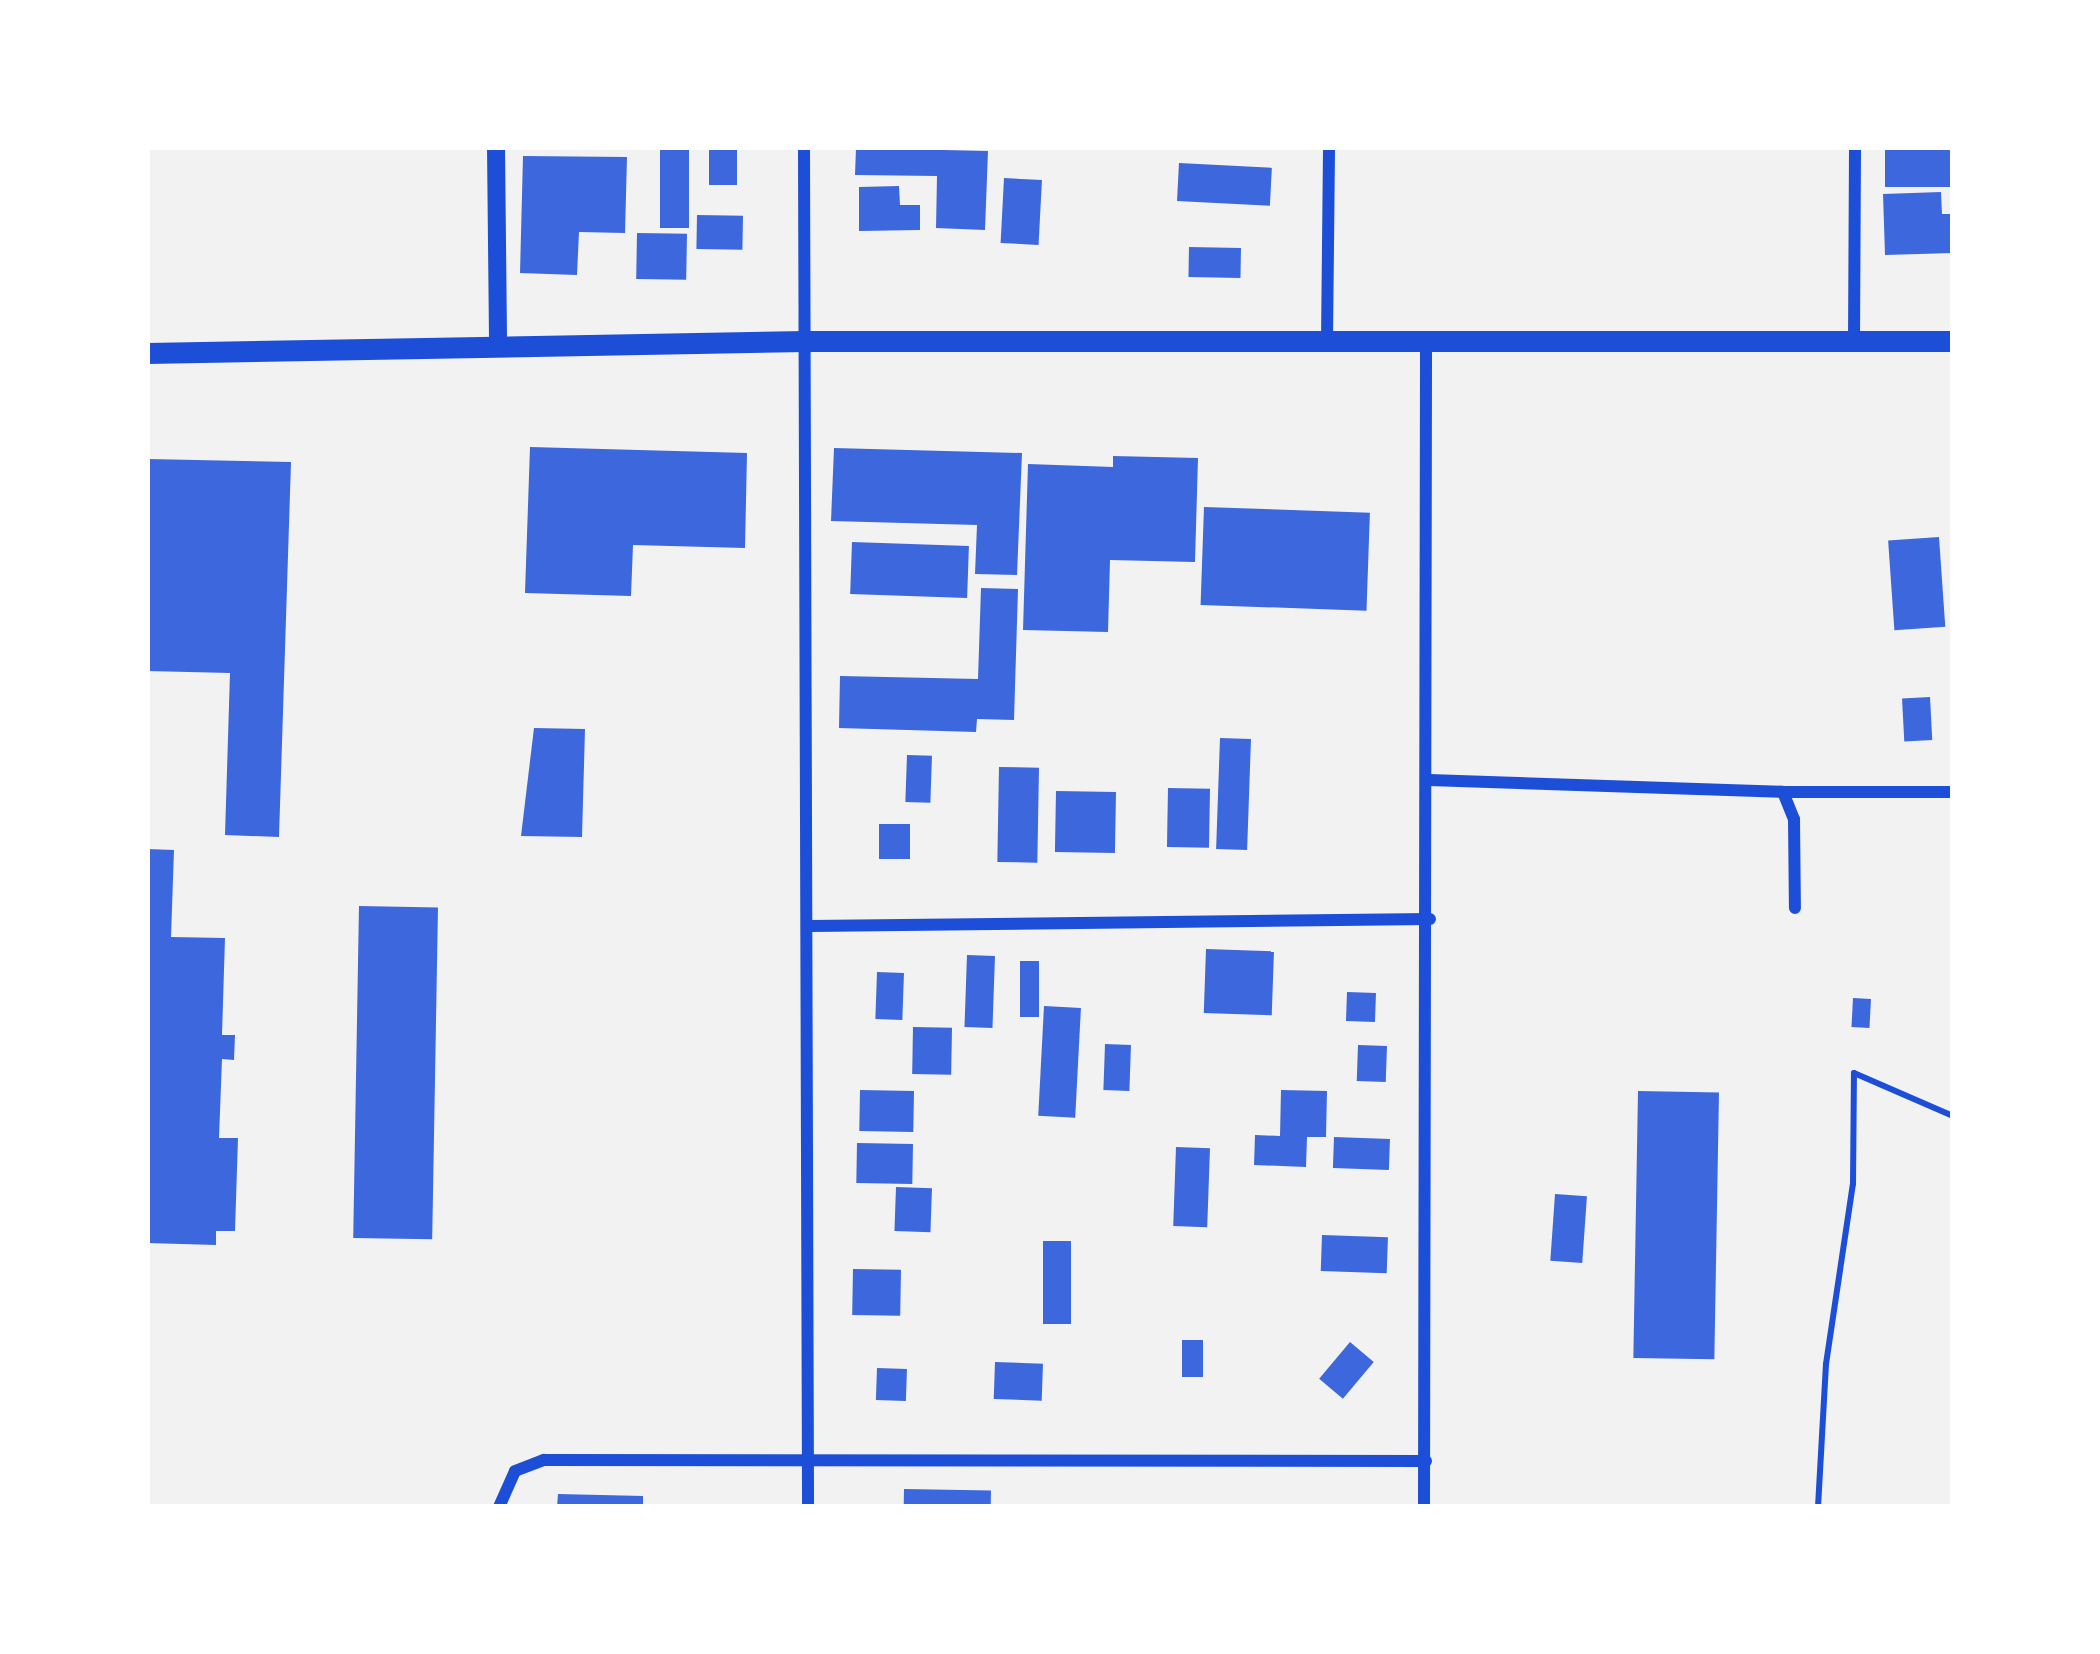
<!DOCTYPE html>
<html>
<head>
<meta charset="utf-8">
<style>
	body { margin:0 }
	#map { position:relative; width:2100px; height:1654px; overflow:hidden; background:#f2f2f2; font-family:"Titillium Web",sans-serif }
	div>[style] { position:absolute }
	.building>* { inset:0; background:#3d67dc; transform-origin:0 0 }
	.path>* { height:6px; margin:-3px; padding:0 3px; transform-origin:3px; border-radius:3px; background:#1d4ed8 }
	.minor>* { height:12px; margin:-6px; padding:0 6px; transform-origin:6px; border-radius:6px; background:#1d4ed8 }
	.secondary>* { height:18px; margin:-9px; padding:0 9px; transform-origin:9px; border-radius:9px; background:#1d4ed8 }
	.trunk>* { height:21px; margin:-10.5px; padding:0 10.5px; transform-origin:10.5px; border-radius:10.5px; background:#1d4ed8 }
	span { translate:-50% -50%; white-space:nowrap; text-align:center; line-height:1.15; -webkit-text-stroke:9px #fff; paint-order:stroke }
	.frame { position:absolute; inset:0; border:150px solid #fff; pointer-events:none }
</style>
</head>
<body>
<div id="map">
	<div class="building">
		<i style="left:660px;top:147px;width:29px;height:81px"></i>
		<i style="left:709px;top:147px;width:28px;height:38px"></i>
		<i style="left:1885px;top:147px;width:68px;height:40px"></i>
		<i style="clip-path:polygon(856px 148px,988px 151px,985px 230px,936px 228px,937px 176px,855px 175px)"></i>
		<i style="clip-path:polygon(523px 156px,627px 157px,625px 233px,579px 232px,577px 275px,520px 273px)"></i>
		<i style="left:1179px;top:163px;width:93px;height:38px;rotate:3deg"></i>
		<i style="left:1004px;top:178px;width:38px;height:65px;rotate:3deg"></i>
		<i style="clip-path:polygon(899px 186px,900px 205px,920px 205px,920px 230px,859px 231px,859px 187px)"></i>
		<i style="clip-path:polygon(1941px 192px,1942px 214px,1953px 214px,1953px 253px,1885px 255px,1883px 194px)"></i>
		<i style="left:697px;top:215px;width:46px;height:34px;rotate:1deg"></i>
		<i style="left:637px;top:233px;width:50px;height:46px;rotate:1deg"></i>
		<i style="left:1189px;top:247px;width:52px;height:30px;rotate:1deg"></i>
		<i style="clip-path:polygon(530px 447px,747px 453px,745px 548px,633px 545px,631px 596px,525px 593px)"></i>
		<i style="clip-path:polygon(834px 448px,1022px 453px,1017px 575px,975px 574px,977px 525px,831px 521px)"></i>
		<i style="clip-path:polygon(1113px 456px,1198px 458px,1195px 562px,1110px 560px,1108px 632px,1023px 630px,1028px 464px,1113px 467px)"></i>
		<i style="clip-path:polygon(147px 459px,291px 462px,279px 837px,225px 835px,230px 673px,147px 671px)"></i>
		<i style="left:1204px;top:507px;width:166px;height:98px;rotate:2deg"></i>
		<i style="left:1939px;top:537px;width:90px;height:51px;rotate:86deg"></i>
		<i style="left:852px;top:542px;width:117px;height:52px;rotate:2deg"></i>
		<i style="clip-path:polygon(981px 588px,1018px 589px,1014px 720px,977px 719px,976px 732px,839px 728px,840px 676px,978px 679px)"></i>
		<i style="left:1930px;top:697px;width:43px;height:28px;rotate:87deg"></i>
		<i style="clip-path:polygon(534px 728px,585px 729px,582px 837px,521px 836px)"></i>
		<i style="left:1220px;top:738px;width:31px;height:111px;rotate:2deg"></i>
		<i style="left:907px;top:755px;width:25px;height:47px;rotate:2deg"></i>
		<i style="left:999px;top:767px;width:40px;height:95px;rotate:1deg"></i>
		<i style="left:1168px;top:788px;width:42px;height:59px;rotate:1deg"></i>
		<i style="left:1056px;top:791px;width:60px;height:61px;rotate:1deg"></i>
		<i style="left:879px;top:824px;width:31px;height:35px"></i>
		<i style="clip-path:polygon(147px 849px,174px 850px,171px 937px,225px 938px,222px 1035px,235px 1035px,234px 1060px,222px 1059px,219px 1138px,238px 1138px,235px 1231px,216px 1231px,216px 1245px,147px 1243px)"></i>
		<i style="left:359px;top:906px;width:79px;height:332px;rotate:1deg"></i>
		<i style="left:1206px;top:949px;width:68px;height:64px;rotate:2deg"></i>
		<i style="left:967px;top:955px;width:28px;height:72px;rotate:2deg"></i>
		<i style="left:1020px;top:961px;width:19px;height:56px"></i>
		<i style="left:877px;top:972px;width:27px;height:47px;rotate:2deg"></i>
		<i style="left:1347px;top:992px;width:29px;height:29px;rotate:2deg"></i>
		<i style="left:1853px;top:998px;width:18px;height:29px;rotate:3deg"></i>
		<i style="left:1044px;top:1006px;width:37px;height:110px;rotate:3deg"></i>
		<i style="left:913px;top:1027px;width:39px;height:47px;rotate:1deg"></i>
		<i style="left:1105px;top:1044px;width:26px;height:46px;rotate:2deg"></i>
		<i style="left:1358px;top:1045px;width:29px;height:36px;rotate:2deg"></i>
		<i style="left:860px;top:1090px;width:54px;height:41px;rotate:1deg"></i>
		<i style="clip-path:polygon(1281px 1090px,1327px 1091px,1326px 1137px,1307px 1137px,1306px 1167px,1254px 1165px,1255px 1135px,1280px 1136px)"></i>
		<i style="left:1638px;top:1091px;width:81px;height:267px;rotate:1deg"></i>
		<i style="left:1334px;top:1137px;width:56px;height:31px;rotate:2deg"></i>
		<i style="left:857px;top:1143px;width:56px;height:40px;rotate:1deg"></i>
		<i style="left:1176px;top:1147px;width:34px;height:79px;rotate:2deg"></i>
		<i style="left:896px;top:1187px;width:36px;height:44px;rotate:2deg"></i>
		<i style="left:1555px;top:1194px;width:32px;height:67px;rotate:4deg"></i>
		<i style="left:1322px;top:1235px;width:66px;height:36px;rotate:2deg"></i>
		<i style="left:1043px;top:1241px;width:28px;height:83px"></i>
		<i style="left:853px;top:1269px;width:48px;height:46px;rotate:1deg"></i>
		<i style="left:1182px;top:1340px;width:21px;height:37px"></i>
		<i style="left:1350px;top:1342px;width:31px;height:48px;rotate:40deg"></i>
		<i style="left:995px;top:1362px;width:48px;height:37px;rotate:2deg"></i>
		<i style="left:877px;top:1368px;width:30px;height:32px;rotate:2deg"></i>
		<i style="left:904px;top:1489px;width:87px;height:18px;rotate:1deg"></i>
		<i style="clip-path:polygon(558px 1494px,643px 1496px,643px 1507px,557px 1507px)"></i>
	</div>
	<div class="path">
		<i style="left:1818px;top:1507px;width:143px;rotate:-86.8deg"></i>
		<i style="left:1826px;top:1364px;width:182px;rotate:-81.5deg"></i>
		<i style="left:1853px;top:1184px;width:111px;rotate:-89.5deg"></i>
		<i style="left:1854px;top:1073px;width:108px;rotate:23.5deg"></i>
	</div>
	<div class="minor">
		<i style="left:804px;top:147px;width:1360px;rotate:89.83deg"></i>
		<i style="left:1327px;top:341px;width:194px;rotate:-89.4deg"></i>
		<i style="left:1854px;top:341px;width:194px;rotate:-89.7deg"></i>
		<i style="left:1429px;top:780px;width:354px;rotate:1.9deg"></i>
		<i style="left:1783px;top:792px;width:29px;rotate:68deg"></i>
		<i style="left:1794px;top:819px;width:89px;rotate:89.4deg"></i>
		<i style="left:1783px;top:792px;width:170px"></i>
		<i style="left:810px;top:926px;width:620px;rotate:-0.65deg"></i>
		<i style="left:499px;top:1507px;width:39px;rotate:-66deg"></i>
		<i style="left:515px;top:1471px;width:31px;rotate:-21deg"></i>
		<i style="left:544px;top:1460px;width:882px;rotate:0.06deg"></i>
		<i style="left:1424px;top:1507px;width:1164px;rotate:-89.9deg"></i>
	</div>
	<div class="secondary">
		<i style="left:496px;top:147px;width:198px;rotate:89.4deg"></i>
	</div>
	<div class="trunk">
		<i style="left:147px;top:353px;width:658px;rotate:-1.04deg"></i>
		<i style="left:805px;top:341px;width:1148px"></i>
	</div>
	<div class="frame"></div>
</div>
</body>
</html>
